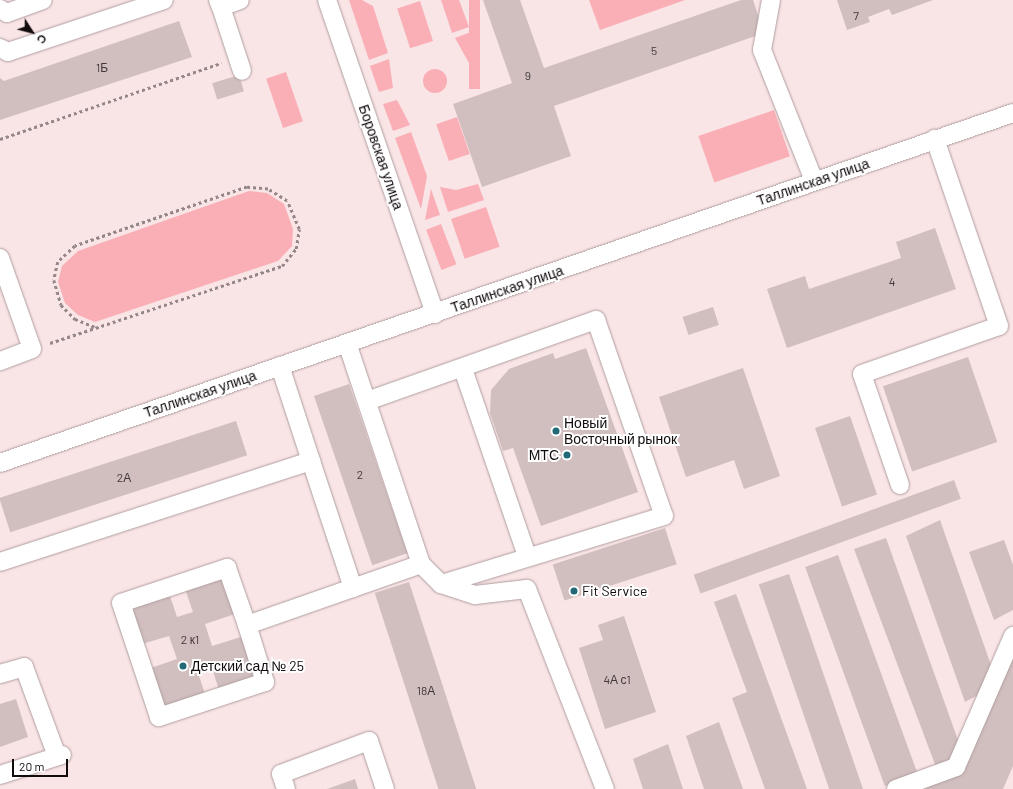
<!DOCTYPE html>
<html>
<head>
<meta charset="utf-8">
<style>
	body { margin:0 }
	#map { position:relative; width:1013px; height:789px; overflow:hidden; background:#f9e4e6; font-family:Barlow,sans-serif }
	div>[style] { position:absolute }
	.green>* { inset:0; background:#faafb6; transform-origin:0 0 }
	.round { border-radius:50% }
	.building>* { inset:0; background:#d1bebf; transform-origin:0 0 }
	.path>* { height:2.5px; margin-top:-1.25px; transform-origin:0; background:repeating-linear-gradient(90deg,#958788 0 3px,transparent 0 6px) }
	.roads { filter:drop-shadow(0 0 1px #b09e9f) drop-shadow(0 0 1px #b09e9f) }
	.minor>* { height:18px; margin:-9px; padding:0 9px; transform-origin:9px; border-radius:9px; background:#fff }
	.dots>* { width:11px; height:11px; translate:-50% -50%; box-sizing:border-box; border:2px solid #fff; border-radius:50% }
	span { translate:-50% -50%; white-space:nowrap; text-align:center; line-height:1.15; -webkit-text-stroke:4px #fff; paint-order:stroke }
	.number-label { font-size:12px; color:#413839 }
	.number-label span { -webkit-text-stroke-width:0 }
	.street-label { font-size:14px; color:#110b0c }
	.poi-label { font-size:14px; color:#110b0c }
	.left { translate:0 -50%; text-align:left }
	.right { translate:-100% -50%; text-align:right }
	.north { position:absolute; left:12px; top:12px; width:40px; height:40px; -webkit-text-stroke:3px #fff; paint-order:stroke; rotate:126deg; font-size:11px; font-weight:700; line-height:16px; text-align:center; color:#110b0c }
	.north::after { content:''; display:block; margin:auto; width:14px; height:18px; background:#110b0c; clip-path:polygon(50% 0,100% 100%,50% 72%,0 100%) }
	.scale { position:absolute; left:12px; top:759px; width:56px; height:18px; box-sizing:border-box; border:2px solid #110b0c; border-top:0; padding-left:5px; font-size:12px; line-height:14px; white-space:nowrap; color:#110b0c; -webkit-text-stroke:3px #fff; paint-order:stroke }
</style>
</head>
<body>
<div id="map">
	<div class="green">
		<i style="clip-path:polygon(349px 0,362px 0,373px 6px,388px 53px,369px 60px)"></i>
		<i style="clip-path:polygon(441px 0,459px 0,469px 27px,452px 33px)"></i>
		<i style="left:469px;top:0;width:11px;height:89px"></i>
		<i style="clip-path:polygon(589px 0,685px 0,600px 30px)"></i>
		<i style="left:420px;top:1px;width:42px;height:24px;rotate:72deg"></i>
		<i style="clip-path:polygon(471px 32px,480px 59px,469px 63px,455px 38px)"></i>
		<i style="clip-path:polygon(389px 59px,393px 88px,379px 92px,370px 66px)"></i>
		<i class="round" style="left:423px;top:69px;width:24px;height:24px"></i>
		<i style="left:286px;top:72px;width:52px;height:21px;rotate:71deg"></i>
		<i style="clip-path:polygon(397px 100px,410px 125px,393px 131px,383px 104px)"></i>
		<i style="left:774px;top:110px;width:49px;height:80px;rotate:71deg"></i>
		<i style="left:457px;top:117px;width:39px;height:22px;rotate:71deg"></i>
		<i style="clip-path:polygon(411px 132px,427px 176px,421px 209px,395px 138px)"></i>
		<i style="clip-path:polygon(478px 184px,484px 200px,448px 212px,440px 187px,456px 190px)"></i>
		<i style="clip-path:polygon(431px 189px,440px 215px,425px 220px)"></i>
		<i style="clip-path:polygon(249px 191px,267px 193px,284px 204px,293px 229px,292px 246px,278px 261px,95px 322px,78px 315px,65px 303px,58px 282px,62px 266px,78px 251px)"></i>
		<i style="left:486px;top:207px;width:42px;height:37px;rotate:71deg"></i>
		<i style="left:441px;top:224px;width:43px;height:16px;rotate:69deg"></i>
	</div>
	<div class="building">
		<i style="clip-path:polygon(483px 0,520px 0,544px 68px,741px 0,753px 0,764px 33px,554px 106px,571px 156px,482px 187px,453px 104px,512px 83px)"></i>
		<i style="clip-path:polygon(837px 0,933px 0,892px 15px,889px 9px,868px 17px,870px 22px,847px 30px)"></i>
		<i style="clip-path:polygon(179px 21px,192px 57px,0 120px,0 78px,4px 81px)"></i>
		<i style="left:239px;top:75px;width:17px;height:28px;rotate:73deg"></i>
		<i style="clip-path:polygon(935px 228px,956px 289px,787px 348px,767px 289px,805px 276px,809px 289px,901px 258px,896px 242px)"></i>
		<i style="left:713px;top:307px;width:19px;height:32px;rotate:72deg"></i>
		<i style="clip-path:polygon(586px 348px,638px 492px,541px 526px,513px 448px,503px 451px,490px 413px,491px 390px,509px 369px,553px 353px,555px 359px)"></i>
		<i style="left:968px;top:357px;width:90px;height:90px;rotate:71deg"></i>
		<i style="clip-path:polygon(743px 368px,780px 476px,744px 489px,734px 460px,686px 477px,659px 397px)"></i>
		<i style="left:349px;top:384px;width:179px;height:37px;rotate:71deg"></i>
		<i style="left:850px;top:416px;width:83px;height:37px;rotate:71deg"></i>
		<i style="left:236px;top:421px;width:36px;height:249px;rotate:72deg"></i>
		<i style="left:954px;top:480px;width:20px;height:277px;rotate:70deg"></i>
		<i style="clip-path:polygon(940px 520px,992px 668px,982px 693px,965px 702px,906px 536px)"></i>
		<i style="left:665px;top:528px;width:38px;height:118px;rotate:72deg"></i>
		<i style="clip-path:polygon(886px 538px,959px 743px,950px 762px,936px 767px,854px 549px)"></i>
		<i style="clip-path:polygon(1004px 540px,1013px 565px,1013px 610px,994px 620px,969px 552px)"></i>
		<i style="left:838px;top:555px;width:233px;height:35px;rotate:70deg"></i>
		<i style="clip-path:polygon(222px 574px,235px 614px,205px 624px,212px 646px,244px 636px,257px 678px,219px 690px,212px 668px,198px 673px,205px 694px,164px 707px,151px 668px,177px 659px,169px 636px,142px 644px,130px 606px,169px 593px,177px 617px,193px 612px,184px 586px)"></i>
		<i style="left:789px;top:574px;width:228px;height:32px;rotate:71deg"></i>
		<i style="left:409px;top:582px;width:218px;height:36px;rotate:72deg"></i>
		<i style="clip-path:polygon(736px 594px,807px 789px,765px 789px,732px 698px,747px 692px,714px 602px)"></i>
		<i style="clip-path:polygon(624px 616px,656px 712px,605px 729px,579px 648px,603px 640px,598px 625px)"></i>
		<i style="clip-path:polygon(1013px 658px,1013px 766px,1003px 789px,921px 789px,962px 774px)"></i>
		<i style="clip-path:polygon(16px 699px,28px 737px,0 747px,0 704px)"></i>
		<i style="clip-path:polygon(719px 722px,743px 789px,704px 789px,686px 736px)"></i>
		<i style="clip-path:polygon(668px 744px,683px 789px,643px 789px,633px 759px)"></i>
		<i style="clip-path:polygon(355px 779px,358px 789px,327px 789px)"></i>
	</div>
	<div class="path">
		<i style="left:0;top:139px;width:234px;rotate:-19deg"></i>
		<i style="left:50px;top:343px;width:244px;rotate:-18.4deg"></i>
		<i style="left:282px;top:266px;width:22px;rotate:-51deg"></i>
		<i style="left:296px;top:249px;width:20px;rotate:-81deg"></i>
		<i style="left:299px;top:229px;width:30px;rotate:-113deg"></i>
		<i style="left:287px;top:201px;width:22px;rotate:-148deg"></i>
		<i style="left:268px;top:189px;width:21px;rotate:-175deg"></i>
		<i style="left:247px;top:187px;width:182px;rotate:161.1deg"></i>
		<i style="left:75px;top:246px;width:23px;rotate:137deg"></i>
		<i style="left:58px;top:262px;width:18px;rotate:103deg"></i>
		<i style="left:54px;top:280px;width:26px;rotate:74deg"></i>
		<i style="left:61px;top:305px;width:20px;rotate:45deg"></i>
		<i style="left:75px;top:319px;width:22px;rotate:22deg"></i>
	</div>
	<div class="roads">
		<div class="minor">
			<i style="left:218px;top:0;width:8px;rotate:67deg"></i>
			<i style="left:221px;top:7px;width:20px;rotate:-20deg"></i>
			<i style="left:327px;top:0;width:332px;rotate:71deg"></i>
			<i style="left:771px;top:0;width:51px;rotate:100.2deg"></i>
			<i style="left:762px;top:50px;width:141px;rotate:68.3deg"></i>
			<i style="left:221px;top:7px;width:67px;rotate:71.8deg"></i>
			<i style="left:0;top:9px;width:8px;rotate:30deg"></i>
			<i style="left:7px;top:13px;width:38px;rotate:-20deg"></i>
			<i style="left:0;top:48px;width:9px;rotate:27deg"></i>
			<i style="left:8px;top:52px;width:164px;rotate:-18.4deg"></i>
			<i style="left:0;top:258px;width:96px;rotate:70.6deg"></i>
			<i style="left:32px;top:349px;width:34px;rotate:159deg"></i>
			<i style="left:347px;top:343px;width:233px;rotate:71.5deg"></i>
			<i style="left:421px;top:564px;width:28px;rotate:45deg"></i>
			<i style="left:441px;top:584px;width:36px;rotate:18deg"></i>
			<i style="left:475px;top:595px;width:52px;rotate:-6.6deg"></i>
			<i style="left:527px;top:589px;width:215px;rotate:68.7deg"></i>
			<i style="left:463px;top:369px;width:198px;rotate:71.1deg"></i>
			<i style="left:367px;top:401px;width:243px;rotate:-19.5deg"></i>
			<i style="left:596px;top:320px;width:207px;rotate:70.9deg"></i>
			<i style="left:664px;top:516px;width:233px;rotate:163deg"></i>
			<i style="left:311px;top:461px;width:134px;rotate:71.7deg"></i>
			<i style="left:0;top:463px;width:1072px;rotate:-19.06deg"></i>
			<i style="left:900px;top:485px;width:117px;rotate:-108.9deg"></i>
			<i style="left:862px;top:374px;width:145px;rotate:-19.3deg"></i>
			<i style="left:999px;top:326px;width:198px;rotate:-108.9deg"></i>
			<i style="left:0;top:562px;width:327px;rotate:-18deg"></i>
			<i style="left:311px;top:461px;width:100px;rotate:-108.1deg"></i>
			<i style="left:247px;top:625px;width:60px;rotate:72.5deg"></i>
			<i style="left:265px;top:682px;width:112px;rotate:161.7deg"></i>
			<i style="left:159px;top:717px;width:120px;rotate:-108.4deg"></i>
			<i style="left:121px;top:603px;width:112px;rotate:-18.3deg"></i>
			<i style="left:227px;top:568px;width:60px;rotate:70.7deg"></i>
			<i style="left:247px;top:625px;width:184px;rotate:-19.3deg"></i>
			<i style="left:0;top:674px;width:25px;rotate:-16deg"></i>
			<i style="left:24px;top:667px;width:95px;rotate:69.7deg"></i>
			<i style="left:0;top:775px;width:65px;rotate:-17.9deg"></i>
			<i style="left:286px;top:789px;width:16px;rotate:-108deg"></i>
			<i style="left:281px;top:774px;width:94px;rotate:-20.6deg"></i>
			<i style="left:369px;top:741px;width:51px;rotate:71.6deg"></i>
			<i style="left:896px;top:789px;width:64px;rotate:-20.1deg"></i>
			<i style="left:956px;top:767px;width:143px;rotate:-66.5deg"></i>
		</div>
	</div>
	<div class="dots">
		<i style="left:556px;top:431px;background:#216976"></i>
		<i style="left:567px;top:455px;background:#216976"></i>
		<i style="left:574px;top:591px;background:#216976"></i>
		<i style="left:183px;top:666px;background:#216976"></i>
	</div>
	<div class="number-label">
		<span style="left:856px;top:16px">7</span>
		<span style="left:654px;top:51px">5</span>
		<span style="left:102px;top:68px">1Б</span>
		<span style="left:528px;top:76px">9</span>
		<span style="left:892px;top:282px">4</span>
		<span style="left:360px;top:475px">2</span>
		<span style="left:124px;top:478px">2А</span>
		<span style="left:190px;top:640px">2 к1</span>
		<span style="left:617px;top:680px">4А с1</span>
		<span style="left:426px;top:691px">18А</span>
	</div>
	<div class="street-label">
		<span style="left:381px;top:157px;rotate:71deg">Боровская улица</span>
		<span style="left:813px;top:182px;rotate:-19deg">Таллинская улица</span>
		<span style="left:507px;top:289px;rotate:-19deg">Таллинская улица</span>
		<span style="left:200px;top:394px;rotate:-19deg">Таллинская улица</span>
	</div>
	<div class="poi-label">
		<span class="left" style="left:564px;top:431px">Новый<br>Восточный рынок</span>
		<span class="right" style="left:559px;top:455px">МТС</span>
		<span class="left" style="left:582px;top:591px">Fit Service</span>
		<span class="left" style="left:191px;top:666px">Детский сад № 25</span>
	</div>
	<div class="north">С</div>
	<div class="scale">20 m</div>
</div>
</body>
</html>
